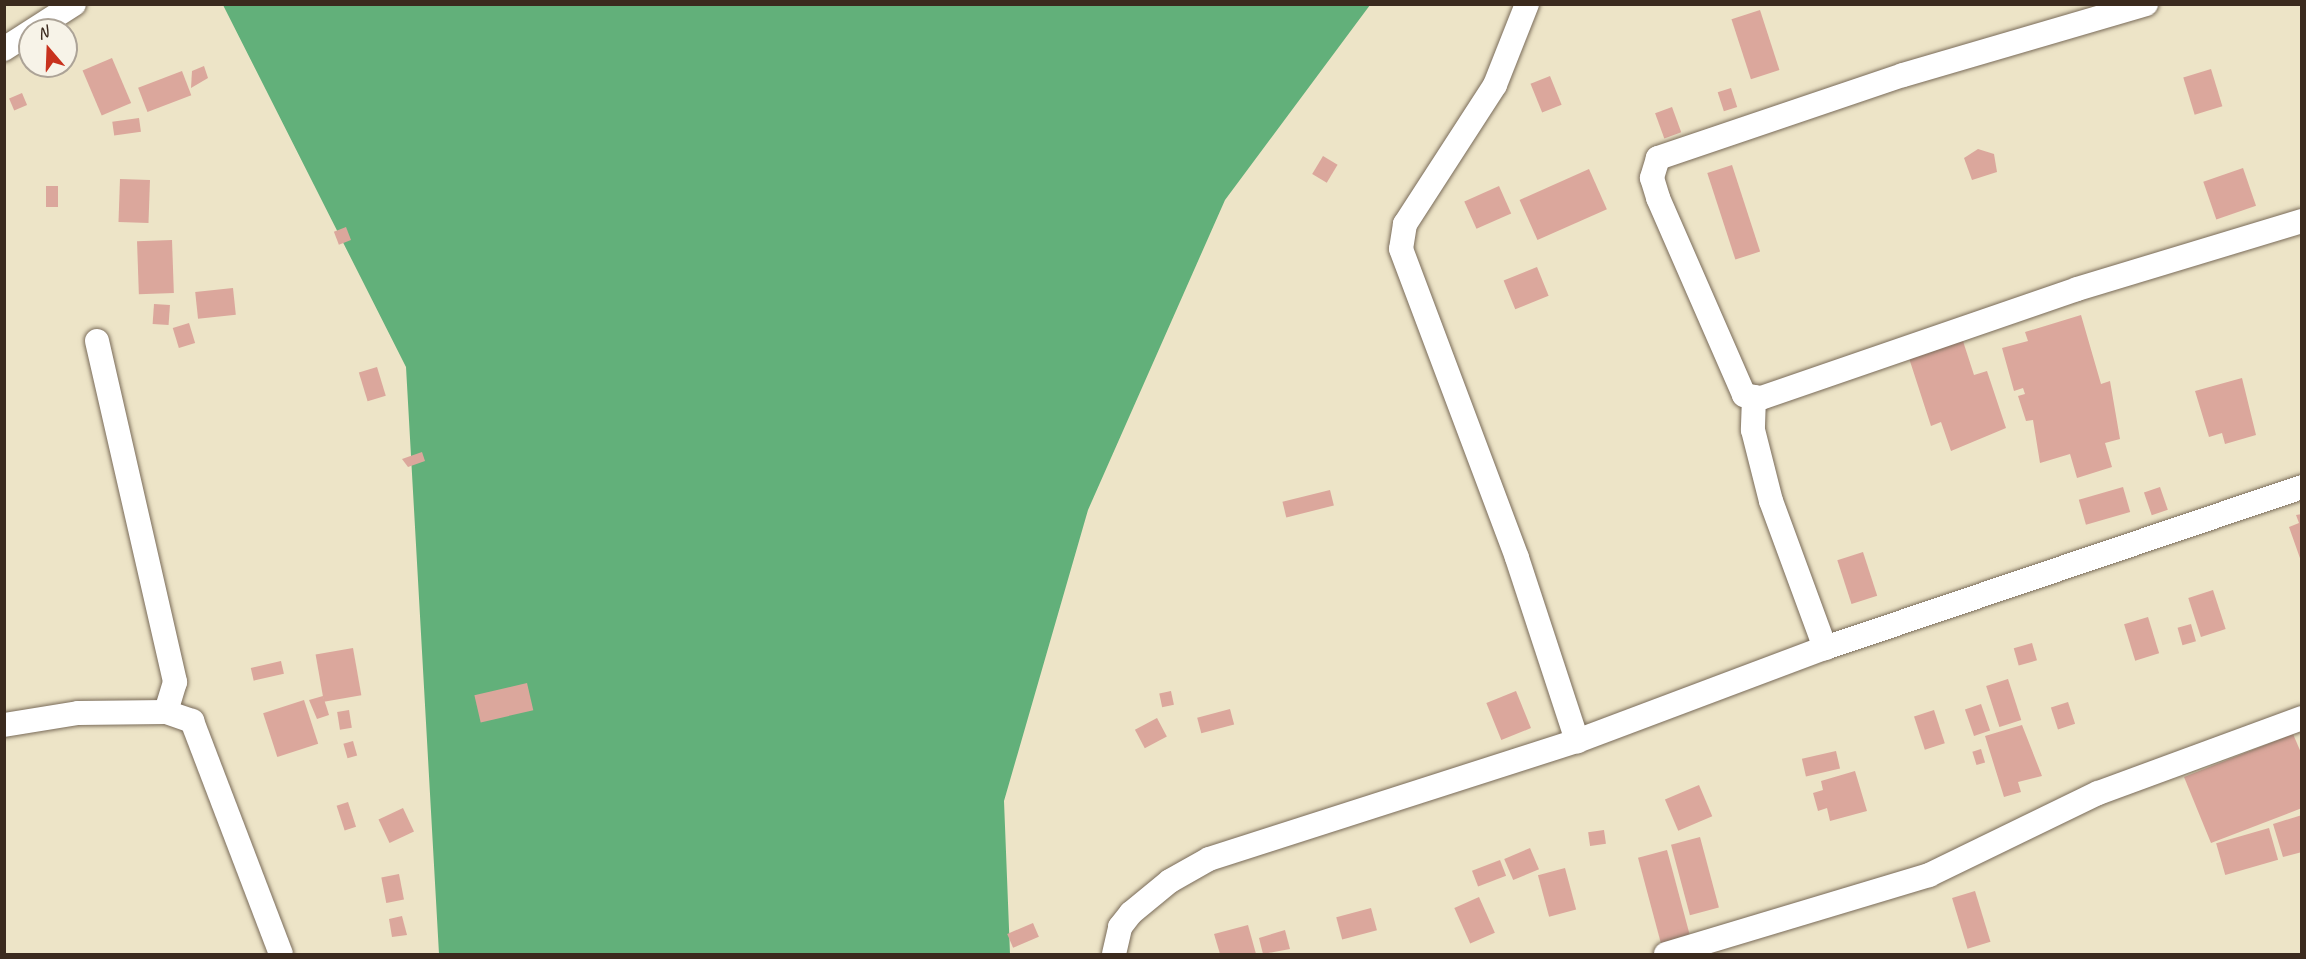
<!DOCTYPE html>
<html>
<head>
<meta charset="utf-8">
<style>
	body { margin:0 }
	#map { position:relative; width:2306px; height:959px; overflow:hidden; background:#ede4c7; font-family:Caveat,sans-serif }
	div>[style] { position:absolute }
	.forest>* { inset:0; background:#62b07a }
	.building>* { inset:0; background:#dba79c; transform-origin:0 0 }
	.roads { filter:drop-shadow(0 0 2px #796b59) drop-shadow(0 0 2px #796b59) }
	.minor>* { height:24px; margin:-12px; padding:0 12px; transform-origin:12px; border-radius:12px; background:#fff }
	span { translate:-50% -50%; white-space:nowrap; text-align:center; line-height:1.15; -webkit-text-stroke:4.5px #f7f3e8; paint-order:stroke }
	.frame { position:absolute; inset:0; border:6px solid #3b2a1e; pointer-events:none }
	.north { position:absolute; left:18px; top:18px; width:60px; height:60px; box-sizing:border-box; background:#f7f3e8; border:2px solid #aca397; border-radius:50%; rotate:341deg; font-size:16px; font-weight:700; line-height:24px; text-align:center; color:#3b2a1e }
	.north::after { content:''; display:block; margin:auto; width:21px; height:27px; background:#c8321e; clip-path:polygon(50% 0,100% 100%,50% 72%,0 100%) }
</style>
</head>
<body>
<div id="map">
	<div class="forest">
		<i style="clip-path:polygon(223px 5px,1370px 5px,1225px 200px,1088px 510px,1004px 801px,1010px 954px,439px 954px,406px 367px)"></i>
	</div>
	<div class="building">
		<i style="left:1760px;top:10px;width:63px;height:30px;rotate:72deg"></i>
		<i style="left:112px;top:58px;width:49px;height:32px;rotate:67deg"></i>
		<i style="clip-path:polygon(204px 66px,208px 78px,191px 88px,192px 71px)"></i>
		<i style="left:2211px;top:69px;width:39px;height:29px;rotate:73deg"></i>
		<i style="left:182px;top:71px;width:26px;height:47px;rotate:69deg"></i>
		<i style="left:1550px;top:76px;width:31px;height:21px;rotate:68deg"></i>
		<i style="left:1731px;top:88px;width:20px;height:14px;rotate:72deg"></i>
		<i style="left:22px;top:93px;width:13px;height:14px;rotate:67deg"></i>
		<i style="left:1672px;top:107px;width:27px;height:18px;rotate:70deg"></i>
		<i style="left:139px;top:118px;width:14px;height:27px;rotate:82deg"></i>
		<i style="clip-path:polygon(1978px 149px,1994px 154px,1997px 172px,1972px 180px,1964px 158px)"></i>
		<i style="left:1323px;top:156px;width:17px;height:21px;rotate:31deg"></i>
		<i style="left:1732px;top:165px;width:91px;height:26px;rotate:72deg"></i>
		<i style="left:2243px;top:168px;width:40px;height:42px;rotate:71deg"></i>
		<i style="left:1589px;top:169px;width:44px;height:76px;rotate:66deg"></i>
		<i style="left:120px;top:179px;width:30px;height:43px;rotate:2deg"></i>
		<i style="left:46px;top:186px;width:12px;height:21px"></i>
		<i style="left:1499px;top:186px;width:30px;height:38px;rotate:66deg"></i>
		<i style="left:346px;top:227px;width:14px;height:13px;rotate:69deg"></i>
		<i style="left:172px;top:240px;width:53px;height:35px;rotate:88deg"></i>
		<i style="left:1537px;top:267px;width:31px;height:36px;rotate:68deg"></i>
		<i style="left:233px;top:288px;width:27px;height:38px;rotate:84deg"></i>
		<i style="left:154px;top:304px;width:16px;height:20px;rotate:4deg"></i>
		<i style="clip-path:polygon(2081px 315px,2101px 384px,2110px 381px,2120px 439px,2105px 443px,2112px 467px,2077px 478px,2070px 454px,2040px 463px,2033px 420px,2026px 421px,2018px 396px,2025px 394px,2023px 388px,2014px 391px,2002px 348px,2028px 341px,2025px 332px)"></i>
		<i style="left:189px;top:323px;width:21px;height:17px;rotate:73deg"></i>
		<i style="clip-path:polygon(1962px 338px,1974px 375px,1987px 371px,2006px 428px,1951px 451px,1941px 422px,1931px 426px,1908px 355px)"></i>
		<i style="left:377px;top:367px;width:30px;height:19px;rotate:73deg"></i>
		<i style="clip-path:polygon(2242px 378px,2256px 435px,2225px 444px,2222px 433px,2209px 437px,2195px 391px)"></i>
		<i style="clip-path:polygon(422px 452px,425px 461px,408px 467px,402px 459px)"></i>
		<i style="left:2123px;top:487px;width:26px;height:46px;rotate:74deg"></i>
		<i style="left:2160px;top:487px;width:24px;height:17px;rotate:71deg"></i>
		<i style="left:1330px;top:490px;width:16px;height:49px;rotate:76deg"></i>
		<i style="clip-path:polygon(2302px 514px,2302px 561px,2301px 561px,2289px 527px,2299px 523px,2296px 515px)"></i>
		<i style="left:1863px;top:552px;width:46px;height:27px;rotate:72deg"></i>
		<i style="left:2213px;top:590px;width:41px;height:26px;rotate:72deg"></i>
		<i style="left:2148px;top:617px;width:38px;height:25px;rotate:73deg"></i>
		<i style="left:2191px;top:624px;width:18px;height:14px;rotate:74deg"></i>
		<i style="left:2032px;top:643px;width:18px;height:19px;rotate:74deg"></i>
		<i style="left:353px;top:648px;width:48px;height:38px;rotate:80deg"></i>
		<i style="left:281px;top:661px;width:13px;height:31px;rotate:77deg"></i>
		<i style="left:2008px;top:679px;width:43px;height:23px;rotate:72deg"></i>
		<i style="left:527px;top:683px;width:28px;height:54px;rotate:77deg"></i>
		<i style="left:1171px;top:691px;width:14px;height:12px;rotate:78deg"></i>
		<i style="left:1516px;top:691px;width:40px;height:32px;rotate:68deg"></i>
		<i style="clip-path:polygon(323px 696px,329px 715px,317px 719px,309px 700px)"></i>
		<i style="left:304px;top:700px;width:46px;height:43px;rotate:72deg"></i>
		<i style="left:2068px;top:702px;width:23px;height:18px;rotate:72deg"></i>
		<i style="left:1981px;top:704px;width:28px;height:17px;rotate:71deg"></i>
		<i style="left:1230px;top:709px;width:16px;height:34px;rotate:75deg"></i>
		<i style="left:349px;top:710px;width:18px;height:12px;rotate:81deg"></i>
		<i style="left:1934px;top:710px;width:35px;height:21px;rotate:72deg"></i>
		<i style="left:1157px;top:718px;width:21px;height:25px;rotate:62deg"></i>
		<i style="clip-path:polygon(2022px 725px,2042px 776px,2018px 782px,2021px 792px,2004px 797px,1985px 736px)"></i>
		<i style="clip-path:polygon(2293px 734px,2302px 755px,2302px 808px,2211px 843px,2184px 777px)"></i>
		<i style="left:353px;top:741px;width:15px;height:10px;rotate:74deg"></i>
		<i style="left:1981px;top:749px;width:14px;height:9px;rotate:73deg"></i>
		<i style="left:1836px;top:751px;width:18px;height:35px;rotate:77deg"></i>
		<i style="clip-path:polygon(1855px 771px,1867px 811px,1830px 821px,1827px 808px,1818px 811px,1813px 793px,1823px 790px,1821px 781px)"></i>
		<i style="left:1699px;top:785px;width:34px;height:37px;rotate:67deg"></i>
		<i style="left:348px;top:802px;width:26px;height:12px;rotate:72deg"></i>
		<i style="left:403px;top:808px;width:26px;height:27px;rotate:65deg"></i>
		<i style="clip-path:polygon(2302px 815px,2302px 852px,2283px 857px,2273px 824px)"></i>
		<i style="left:2269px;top:828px;width:33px;height:55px;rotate:74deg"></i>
		<i style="left:1604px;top:830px;width:14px;height:16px;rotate:82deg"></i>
		<i style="left:1700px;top:837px;width:73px;height:30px;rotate:75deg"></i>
		<i style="left:1530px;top:848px;width:23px;height:28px;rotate:67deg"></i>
		<i style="left:1667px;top:850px;width:89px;height:30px;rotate:75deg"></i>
		<i style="left:1500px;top:860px;width:17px;height:30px;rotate:69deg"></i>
		<i style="left:1565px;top:868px;width:43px;height:28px;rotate:75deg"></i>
		<i style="left:399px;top:874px;width:26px;height:18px;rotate:79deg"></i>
		<i style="left:1975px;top:891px;width:53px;height:24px;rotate:73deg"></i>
		<i style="left:1479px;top:897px;width:39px;height:27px;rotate:66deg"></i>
		<i style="left:1371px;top:908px;width:23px;height:36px;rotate:75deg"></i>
		<i style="clip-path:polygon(402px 916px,407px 935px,392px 937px,389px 919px)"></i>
		<i style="left:1033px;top:923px;width:15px;height:28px;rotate:67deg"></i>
		<i style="clip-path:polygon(1248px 925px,1256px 954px,1220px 954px,1214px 934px)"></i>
		<i style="clip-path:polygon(1285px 930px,1290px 949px,1263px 954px,1259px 938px)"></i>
	</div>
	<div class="roads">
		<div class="minor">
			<i style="left:1527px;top:4px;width:87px;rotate:111.6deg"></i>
			<i style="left:1495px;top:85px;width:166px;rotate:122.9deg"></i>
			<i style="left:1405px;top:224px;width:25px;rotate:99deg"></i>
			<i style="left:1401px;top:249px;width:330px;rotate:69.4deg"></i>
			<i style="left:1517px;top:558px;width:193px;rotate:71.8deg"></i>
			<i style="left:2146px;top:4px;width:253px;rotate:163.7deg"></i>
			<i style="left:1903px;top:75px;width:259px;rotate:161.3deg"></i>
			<i style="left:1658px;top:158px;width:21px;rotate:107deg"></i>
			<i style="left:1652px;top:178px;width:21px;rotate:73deg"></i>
			<i style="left:1658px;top:198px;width:215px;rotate:66.4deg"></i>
			<i style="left:1744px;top:395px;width:17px;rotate:10deg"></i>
			<i style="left:1761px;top:398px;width:334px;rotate:-19deg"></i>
			<i style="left:2077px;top:289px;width:235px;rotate:-16.8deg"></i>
			<i style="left:4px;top:49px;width:83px;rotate:-32.7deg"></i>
			<i style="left:97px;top:341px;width:350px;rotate:77.1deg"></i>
			<i style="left:175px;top:682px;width:31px;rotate:107deg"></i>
			<i style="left:1754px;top:397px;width:33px;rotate:92deg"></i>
			<i style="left:1753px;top:430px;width:73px;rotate:75.8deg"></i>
			<i style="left:1771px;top:501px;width:157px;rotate:69.8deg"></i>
			<i style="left:4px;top:725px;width:75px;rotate:-9.2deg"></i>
			<i style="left:78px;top:713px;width:88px;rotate:-0.7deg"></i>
			<i style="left:166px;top:712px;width:28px;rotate:19deg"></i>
			<i style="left:192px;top:721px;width:249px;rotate:69.1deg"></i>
			<i style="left:1114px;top:954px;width:28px;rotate:-77deg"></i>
			<i style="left:1120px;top:927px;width:18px;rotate:-52deg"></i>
			<i style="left:1131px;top:913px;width:50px;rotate:-39.4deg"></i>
			<i style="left:1170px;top:881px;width:45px;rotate:-29.4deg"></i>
			<i style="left:1209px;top:859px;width:386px;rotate:-17.8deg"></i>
			<i style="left:1577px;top:741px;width:265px;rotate:-20.6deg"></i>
			<i style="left:1825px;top:648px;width:503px;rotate:-18.65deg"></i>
			<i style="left:1666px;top:954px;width:275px;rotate:-16.7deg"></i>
			<i style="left:1929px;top:875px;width:188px;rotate:-25.9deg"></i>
			<i style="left:2098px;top:793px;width:217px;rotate:-20.2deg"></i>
		</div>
	</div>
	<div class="frame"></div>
	<div class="north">N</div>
</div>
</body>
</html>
